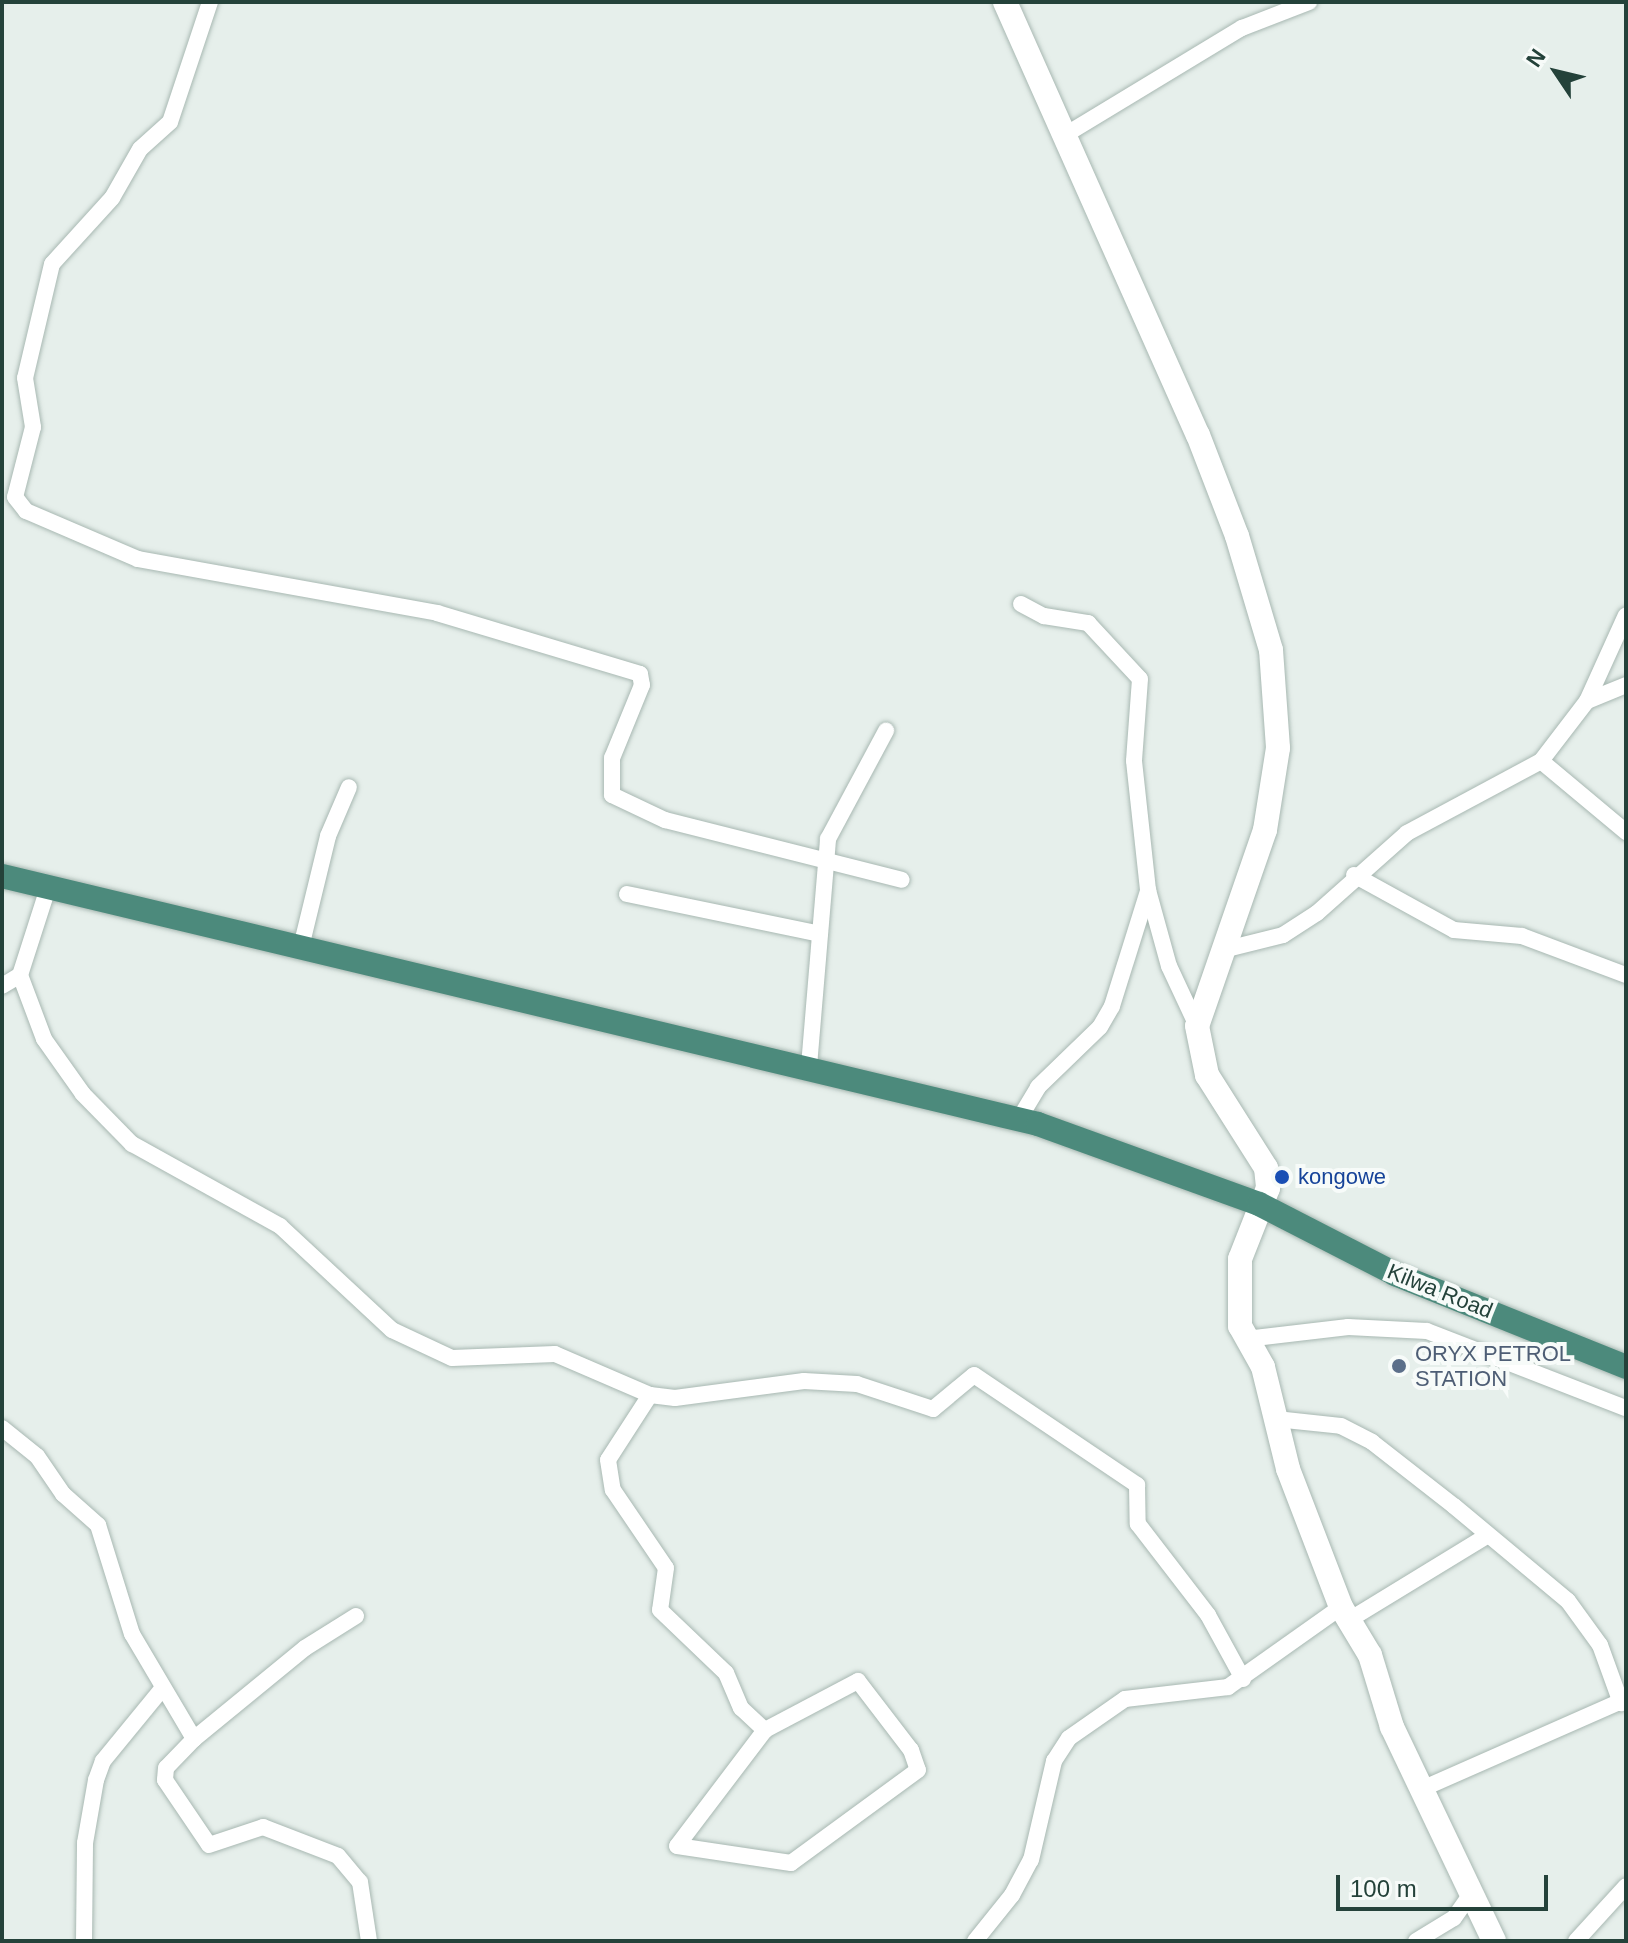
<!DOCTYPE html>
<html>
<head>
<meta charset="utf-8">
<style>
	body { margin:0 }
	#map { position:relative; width:1628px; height:1943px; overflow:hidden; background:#e6efeb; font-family:Helvetica,sans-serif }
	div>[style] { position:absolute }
	.roads { filter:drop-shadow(0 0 2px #a8b8b2) drop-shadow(0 0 2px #a8b8b2) }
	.minor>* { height:16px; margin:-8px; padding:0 8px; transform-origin:8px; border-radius:8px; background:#fff }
	.secondary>* { height:24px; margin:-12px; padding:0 12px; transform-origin:12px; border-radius:12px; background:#fff }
	.trunk>* { height:24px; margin:-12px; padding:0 12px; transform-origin:12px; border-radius:12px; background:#4c8a7c }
	.dots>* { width:22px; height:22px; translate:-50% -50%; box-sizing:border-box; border:4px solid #f7fbf9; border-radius:50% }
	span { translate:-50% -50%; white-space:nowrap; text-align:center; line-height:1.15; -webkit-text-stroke:8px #f7fbf9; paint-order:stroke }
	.transit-label { font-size:22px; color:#164399 }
	.left { translate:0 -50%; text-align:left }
	.street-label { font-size:22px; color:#24423a }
	.service-label { font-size:22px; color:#4e5e75 }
	.frame { position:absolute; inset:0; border:4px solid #24423a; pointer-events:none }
	.north { position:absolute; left:1516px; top:32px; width:80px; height:80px; -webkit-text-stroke:6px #f7fbf9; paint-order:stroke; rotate:305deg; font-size:22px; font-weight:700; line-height:32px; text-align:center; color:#24423a }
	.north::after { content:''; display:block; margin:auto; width:28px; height:36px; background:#24423a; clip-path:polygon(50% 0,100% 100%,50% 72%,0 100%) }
	.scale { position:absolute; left:1336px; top:1875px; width:212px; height:36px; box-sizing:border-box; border:4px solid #24423a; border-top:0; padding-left:10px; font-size:24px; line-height:28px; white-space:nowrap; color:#24423a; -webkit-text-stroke:6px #f7fbf9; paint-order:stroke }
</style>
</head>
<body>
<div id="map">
	<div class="roads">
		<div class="minor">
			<i style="left:210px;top:2px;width:126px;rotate:108.4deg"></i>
			<i style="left:170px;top:122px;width:40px;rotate:138deg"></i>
			<i style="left:140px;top:149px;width:56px;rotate:119.7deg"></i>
			<i style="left:112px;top:198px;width:89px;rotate:132.3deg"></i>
			<i style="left:52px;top:264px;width:117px;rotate:103.3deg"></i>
			<i style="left:25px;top:378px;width:50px;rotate:80.7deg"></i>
			<i style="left:33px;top:427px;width:72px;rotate:104.4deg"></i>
			<i style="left:15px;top:497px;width:18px;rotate:52deg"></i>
			<i style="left:26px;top:511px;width:122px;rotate:23.2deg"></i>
			<i style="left:138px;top:559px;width:304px;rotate:10.2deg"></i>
			<i style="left:437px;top:613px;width:212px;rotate:16.7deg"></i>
			<i style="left:640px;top:674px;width:11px;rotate:80deg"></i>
			<i style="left:642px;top:685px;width:79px;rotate:112.3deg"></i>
			<i style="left:612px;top:758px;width:37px;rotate:90deg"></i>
			<i style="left:612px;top:795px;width:59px;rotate:25.3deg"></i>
			<i style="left:665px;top:820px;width:244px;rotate:14.2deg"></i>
			<i style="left:1065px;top:135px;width:207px;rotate:-31.2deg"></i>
			<i style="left:1242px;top:28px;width:72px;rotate:-21.2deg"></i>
			<i style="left:1021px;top:604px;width:26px;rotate:28deg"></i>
			<i style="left:1044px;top:616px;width:45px;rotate:9deg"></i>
			<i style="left:1088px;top:623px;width:76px;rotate:47.1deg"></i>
			<i style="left:1140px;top:679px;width:82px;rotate:94.2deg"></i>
			<i style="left:1134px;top:761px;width:130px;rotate:83.8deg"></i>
			<i style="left:1148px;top:890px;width:79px;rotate:74.6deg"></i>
			<i style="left:1169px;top:966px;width:66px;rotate:65deg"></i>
			<i style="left:1587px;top:701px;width:42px;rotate:-22.3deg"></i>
			<i style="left:1541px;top:761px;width:111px;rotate:39.9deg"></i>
			<i style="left:1354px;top:875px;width:114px;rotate:28.8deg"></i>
			<i style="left:1454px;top:930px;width:68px;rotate:5deg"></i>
			<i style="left:1522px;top:936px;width:111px;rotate:20.6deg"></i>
			<i style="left:48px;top:888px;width:91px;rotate:107.8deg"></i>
			<i style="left:20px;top:975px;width:68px;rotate:69.4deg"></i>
			<i style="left:44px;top:1039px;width:67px;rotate:54.7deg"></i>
			<i style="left:83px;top:1094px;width:70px;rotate:45.6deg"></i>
			<i style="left:132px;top:1144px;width:169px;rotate:29deg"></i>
			<i style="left:280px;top:1226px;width:153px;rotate:42.9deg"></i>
			<i style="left:392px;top:1330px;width:66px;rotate:25deg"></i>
			<i style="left:452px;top:1358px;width:103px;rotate:-2.2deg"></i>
			<i style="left:555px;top:1354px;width:103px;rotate:23.3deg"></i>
			<i style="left:650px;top:1395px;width:25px;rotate:7deg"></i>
			<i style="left:675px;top:1398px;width:130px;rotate:-7.5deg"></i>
			<i style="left:804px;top:1381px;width:53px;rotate:3.2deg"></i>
			<i style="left:857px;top:1384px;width:80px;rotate:18.2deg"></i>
			<i style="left:933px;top:1409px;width:53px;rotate:-39.7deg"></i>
			<i style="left:974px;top:1375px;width:197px;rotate:34deg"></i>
			<i style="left:1137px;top:1485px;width:39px;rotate:89deg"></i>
			<i style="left:1138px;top:1524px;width:115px;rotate:52.4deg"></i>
			<i style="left:1208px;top:1615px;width:73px;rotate:61.3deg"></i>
			<i style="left:627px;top:894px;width:197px;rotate:11.7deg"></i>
			<i style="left:301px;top:947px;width:114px;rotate:-76.3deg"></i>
			<i style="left:328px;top:836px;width:53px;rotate:-66.8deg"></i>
			<i style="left:1227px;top:949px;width:58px;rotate:-14deg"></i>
			<i style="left:1283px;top:935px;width:40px;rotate:-32.9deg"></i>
			<i style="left:1317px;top:913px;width:120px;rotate:-41.6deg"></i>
			<i style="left:1407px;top:833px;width:152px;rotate:-28.2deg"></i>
			<i style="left:1541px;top:761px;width:76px;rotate:-52.5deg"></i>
			<i style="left:1587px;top:701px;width:94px;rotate:-65.6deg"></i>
			<i style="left:2px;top:986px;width:21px;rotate:-31deg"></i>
			<i style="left:809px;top:1066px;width:228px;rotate:-85.2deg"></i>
			<i style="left:828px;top:839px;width:123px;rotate:-61.8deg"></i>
			<i style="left:1019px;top:1119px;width:37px;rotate:-59deg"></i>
			<i style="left:1038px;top:1087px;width:86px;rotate:-44.1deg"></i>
			<i style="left:1100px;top:1027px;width:24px;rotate:-60deg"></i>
			<i style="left:1112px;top:1006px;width:121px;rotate:-72.6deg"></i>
			<i style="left:1246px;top:1339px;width:103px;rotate:-6.7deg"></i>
			<i style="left:1348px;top:1327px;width:79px;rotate:2.9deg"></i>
			<i style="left:1427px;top:1331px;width:213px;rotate:21.2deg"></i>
			<i style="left:650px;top:1395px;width:77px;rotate:122.9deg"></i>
			<i style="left:608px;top:1460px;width:30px;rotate:81deg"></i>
			<i style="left:613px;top:1490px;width:94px;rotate:55.8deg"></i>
			<i style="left:666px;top:1568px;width:42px;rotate:98.1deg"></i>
			<i style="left:660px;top:1610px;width:91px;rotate:43.7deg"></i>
			<i style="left:726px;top:1673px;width:38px;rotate:67deg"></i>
			<i style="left:741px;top:1708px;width:33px;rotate:43deg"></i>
			<i style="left:1276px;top:1419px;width:65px;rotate:6.1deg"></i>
			<i style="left:1341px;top:1426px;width:35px;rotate:27deg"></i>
			<i style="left:1372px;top:1442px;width:104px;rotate:38deg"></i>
			<i style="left:1454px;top:1506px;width:148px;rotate:39.8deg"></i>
			<i style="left:1568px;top:1601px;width:54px;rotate:54deg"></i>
			<i style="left:1600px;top:1645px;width:62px;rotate:70.1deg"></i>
			<i style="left:2px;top:1428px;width:45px;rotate:38.7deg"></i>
			<i style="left:37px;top:1456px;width:46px;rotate:55.6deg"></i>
			<i style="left:63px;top:1494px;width:47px;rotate:41.5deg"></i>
			<i style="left:98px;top:1525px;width:114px;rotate:72.7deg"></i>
			<i style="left:132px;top:1634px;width:122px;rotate:59.4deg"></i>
			<i style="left:356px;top:1616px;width:60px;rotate:147.9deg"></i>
			<i style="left:305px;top:1648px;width:144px;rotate:140.7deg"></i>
			<i style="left:194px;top:1739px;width:40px;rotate:134deg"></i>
			<i style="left:166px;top:1768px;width:12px;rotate:95deg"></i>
			<i style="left:165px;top:1780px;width:78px;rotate:55.9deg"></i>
			<i style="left:209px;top:1845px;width:57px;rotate:-18.4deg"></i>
			<i style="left:263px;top:1827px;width:80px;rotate:21.1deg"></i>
			<i style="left:338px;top:1856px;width:34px;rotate:50deg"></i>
			<i style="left:360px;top:1882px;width:60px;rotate:81.3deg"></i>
			<i style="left:1349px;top:1620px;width:159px;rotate:-31.4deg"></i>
			<i style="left:858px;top:1681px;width:87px;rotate:52.5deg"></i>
			<i style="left:911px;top:1750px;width:21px;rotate:71deg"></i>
			<i style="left:918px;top:1770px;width:157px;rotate:143.8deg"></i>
			<i style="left:791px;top:1863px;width:115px;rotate:-171.5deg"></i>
			<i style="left:677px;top:1846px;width:146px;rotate:-52.8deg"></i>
			<i style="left:765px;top:1730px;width:105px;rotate:-27.8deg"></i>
			<i style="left:1424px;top:1788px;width:221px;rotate:-23.8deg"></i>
			<i style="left:84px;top:1941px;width:98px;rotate:-89.4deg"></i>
			<i style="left:85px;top:1843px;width:64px;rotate:-80.1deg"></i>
			<i style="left:96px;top:1780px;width:20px;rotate:-70deg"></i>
			<i style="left:103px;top:1761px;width:93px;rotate:-50.7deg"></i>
			<i style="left:975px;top:1941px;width:59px;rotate:-51.2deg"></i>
			<i style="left:1012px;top:1895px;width:40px;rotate:-62deg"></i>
			<i style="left:1031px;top:1860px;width:102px;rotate:-76.9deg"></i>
			<i style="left:1054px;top:1761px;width:27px;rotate:-57deg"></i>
			<i style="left:1069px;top:1738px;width:68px;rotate:-34.9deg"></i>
			<i style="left:1125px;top:1699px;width:104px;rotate:-6.6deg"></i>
			<i style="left:1228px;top:1687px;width:138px;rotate:-35.3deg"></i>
			<i style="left:1416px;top:1941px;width:44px;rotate:-31.2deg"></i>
			<i style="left:1454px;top:1918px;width:29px;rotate:-55deg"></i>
			<i style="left:1576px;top:1941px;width:74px;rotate:-47.7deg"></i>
		</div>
		<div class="secondary">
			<i style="left:1005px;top:2px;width:474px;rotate:66deg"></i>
			<i style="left:1198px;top:435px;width:108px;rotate:68.9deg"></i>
			<i style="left:1237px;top:536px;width:119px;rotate:73.4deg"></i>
			<i style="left:1271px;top:650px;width:98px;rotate:85.9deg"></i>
			<i style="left:1278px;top:748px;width:83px;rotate:99deg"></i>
			<i style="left:1265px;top:830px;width:207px;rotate:109.1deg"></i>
			<i style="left:1197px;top:1026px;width:50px;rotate:78.5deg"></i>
			<i style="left:1207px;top:1075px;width:110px;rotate:57.6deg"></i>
			<i style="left:1266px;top:1168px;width:20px;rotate:84deg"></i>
			<i style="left:1268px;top:1188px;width:76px;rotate:111.5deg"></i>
			<i style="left:1240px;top:1259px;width:67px;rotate:90deg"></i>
			<i style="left:1240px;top:1326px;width:47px;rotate:60.7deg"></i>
			<i style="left:1263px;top:1367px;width:105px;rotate:76.2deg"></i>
			<i style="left:1288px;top:1469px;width:148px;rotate:69deg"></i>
			<i style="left:1341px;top:1607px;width:56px;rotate:58.9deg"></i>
			<i style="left:1370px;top:1655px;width:75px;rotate:73deg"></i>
			<i style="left:1392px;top:1727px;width:237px;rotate:64.5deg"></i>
		</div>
		<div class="trunk">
			<i style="left:2px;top:876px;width:1065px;rotate:13.46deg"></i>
			<i style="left:1038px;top:1124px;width:235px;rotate:19.9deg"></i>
			<i style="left:1259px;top:1204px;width:153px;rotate:27.2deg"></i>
			<i style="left:1395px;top:1274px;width:249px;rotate:21.9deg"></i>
		</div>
	</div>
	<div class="dots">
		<i style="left:1282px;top:1177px;background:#1a4fb4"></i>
		<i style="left:1399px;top:1366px;background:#5c6f8a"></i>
	</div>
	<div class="transit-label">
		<span class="left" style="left:1298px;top:1177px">kongowe</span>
	</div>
	<div class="street-label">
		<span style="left:1440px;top:1291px;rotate:22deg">Kilwa Road</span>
	</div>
	<div class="service-label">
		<span class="left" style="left:1415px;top:1366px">ORYX PETROL<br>STATION</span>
	</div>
	<div class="frame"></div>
	<div class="north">N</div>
	<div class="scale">100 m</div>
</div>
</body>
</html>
